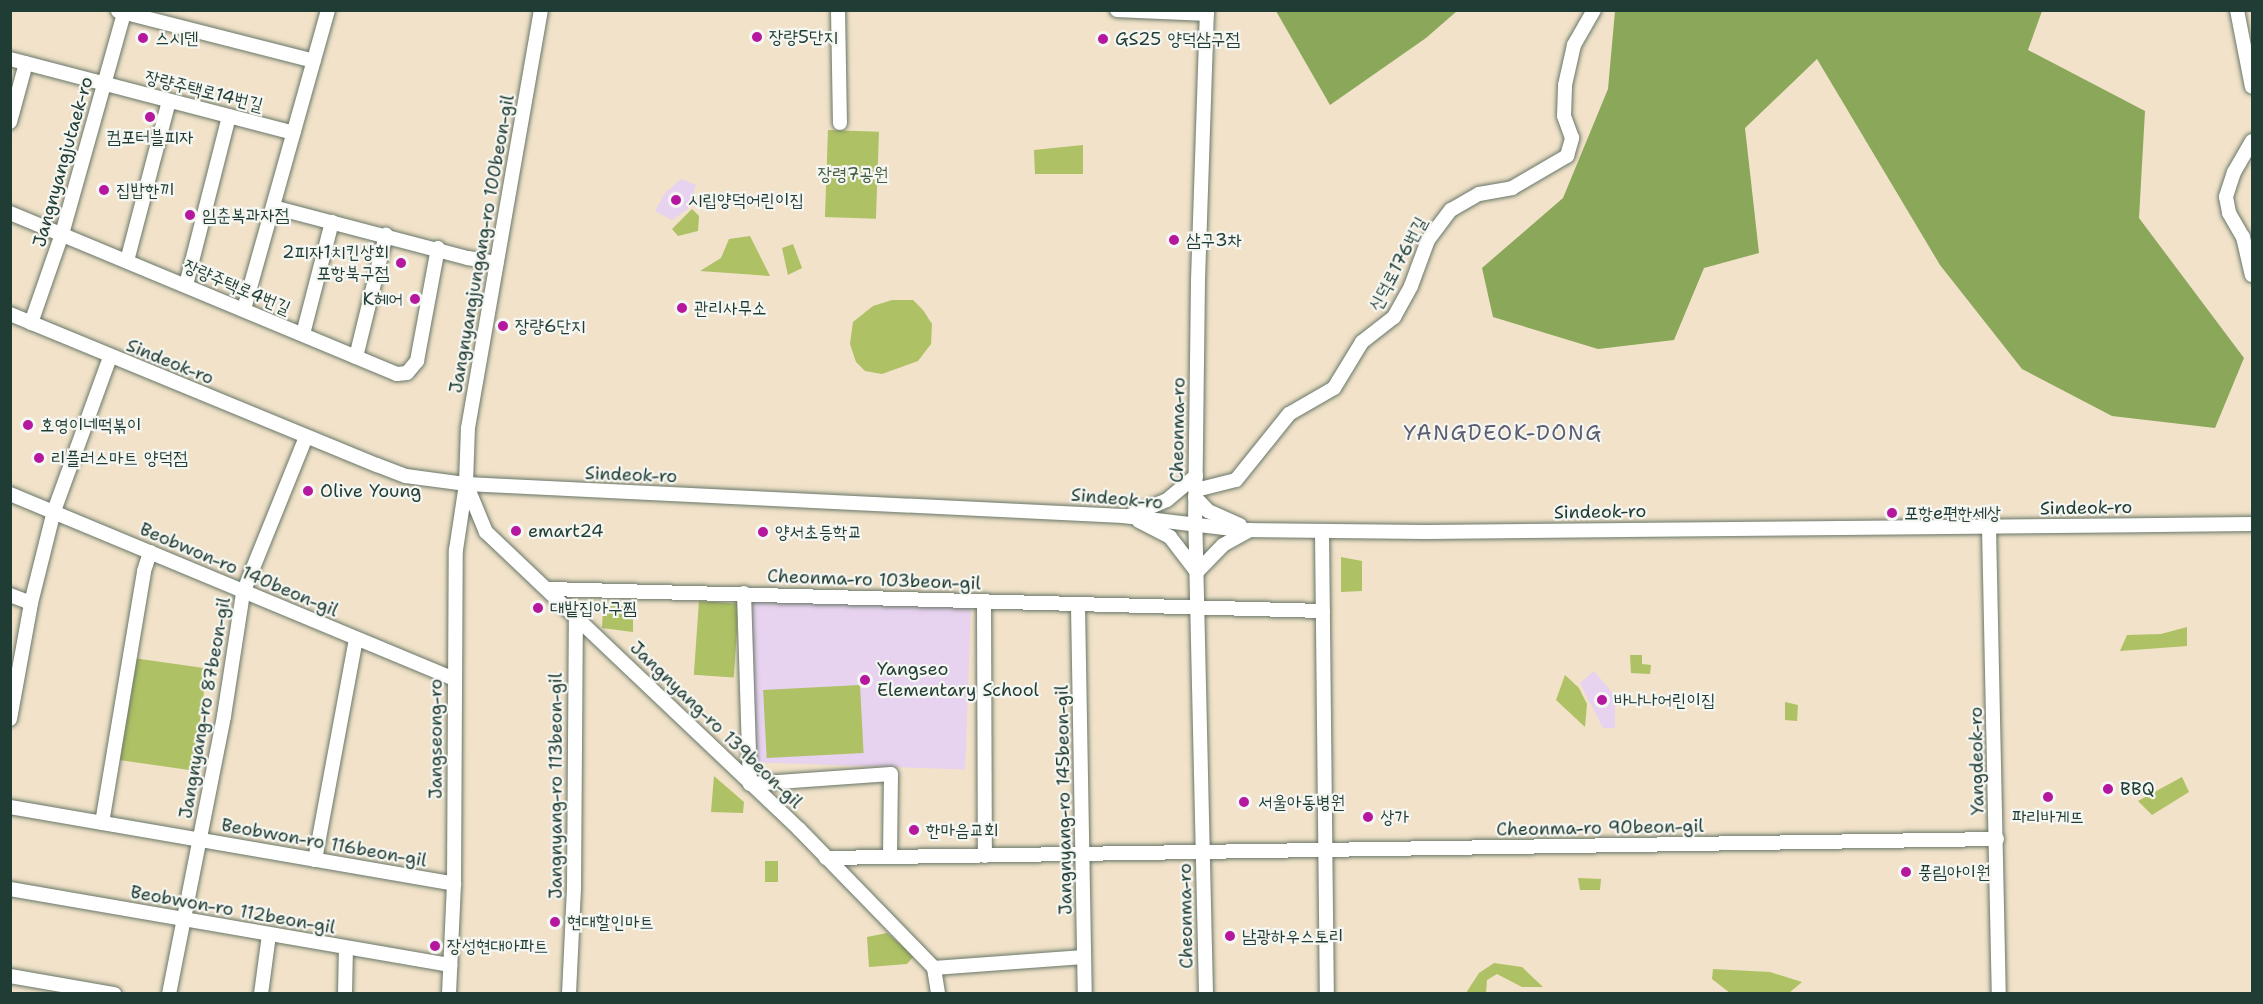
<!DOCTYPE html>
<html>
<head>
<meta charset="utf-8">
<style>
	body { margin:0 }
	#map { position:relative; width:2263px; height:1004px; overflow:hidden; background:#f1e2c9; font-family:"Shantell Sans","Poor Story",sans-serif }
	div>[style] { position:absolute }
	.built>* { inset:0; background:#e7d2ef; transform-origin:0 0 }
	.green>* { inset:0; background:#aec164; transform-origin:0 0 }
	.forest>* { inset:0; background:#8aa75a }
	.roads { filter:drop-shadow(0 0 2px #687768) drop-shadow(0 0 2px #687768) }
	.minor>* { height:14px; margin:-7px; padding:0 7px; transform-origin:7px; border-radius:7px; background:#fff }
	.dots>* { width:16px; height:16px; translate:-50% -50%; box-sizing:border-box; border:3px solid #f6f6f2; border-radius:50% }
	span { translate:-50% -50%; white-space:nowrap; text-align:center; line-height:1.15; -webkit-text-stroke:4.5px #f6f6f2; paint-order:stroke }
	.poi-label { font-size:18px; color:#1f3d34 }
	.left { translate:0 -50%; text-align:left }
	.right { translate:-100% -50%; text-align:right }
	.street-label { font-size:18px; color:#1f3d34 }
	.park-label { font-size:18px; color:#435e40 }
	.quarter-label { font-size:21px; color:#5b5e70; letter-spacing:1.5px }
	.frame { position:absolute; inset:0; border:12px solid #1f3d34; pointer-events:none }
</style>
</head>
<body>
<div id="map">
	<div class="built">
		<i style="clip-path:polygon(681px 179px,696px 185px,689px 208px,672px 220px,655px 211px,665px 193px)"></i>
		<i style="left:753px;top:598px;width:218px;height:164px;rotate:2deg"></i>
		<i style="clip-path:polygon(1594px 671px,1615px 696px,1615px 728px,1603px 728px,1580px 683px)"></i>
	</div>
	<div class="green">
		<i style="left:828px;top:130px;width:51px;height:87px;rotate:2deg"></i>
		<i style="clip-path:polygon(1083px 145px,1083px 174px,1035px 174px,1034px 150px)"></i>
		<i style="clip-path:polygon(692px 209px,699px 216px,698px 231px,678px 236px,672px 229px)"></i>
		<i style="clip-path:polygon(750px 236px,770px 276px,700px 271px,721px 258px,729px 239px)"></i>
		<i style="clip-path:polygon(793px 244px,802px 268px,788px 275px,782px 248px)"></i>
		<i style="clip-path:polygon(892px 300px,913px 300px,923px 310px,932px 324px,931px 344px,918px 361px,882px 374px,865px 371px,856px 362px,850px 344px,853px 322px,873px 306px)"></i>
		<i style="clip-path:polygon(1341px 557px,1362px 561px,1362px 591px,1341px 592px)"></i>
		<i style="left:699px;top:601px;width:40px;height:74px;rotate:4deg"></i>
		<i style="clip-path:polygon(603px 606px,633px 606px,633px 632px,602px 628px)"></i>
		<i style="clip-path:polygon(2187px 627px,2187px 646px,2120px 651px,2127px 635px,2161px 634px)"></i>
		<i style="clip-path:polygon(1630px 655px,1642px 655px,1642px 664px,1651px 665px,1650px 674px,1631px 673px)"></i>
		<i style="left:133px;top:658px;width:75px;height:103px;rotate:8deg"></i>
		<i style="clip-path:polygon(1565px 675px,1579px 688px,1587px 704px,1585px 727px,1556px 700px)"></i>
		<i style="left:860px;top:685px;width:68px;height:97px;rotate:87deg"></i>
		<i style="clip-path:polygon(1785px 702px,1798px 705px,1797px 721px,1785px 720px)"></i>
		<i style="clip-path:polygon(714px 776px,744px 802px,743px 813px,711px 812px)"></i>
		<i style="clip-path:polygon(2182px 777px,2189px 792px,2152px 815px,2138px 801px)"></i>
		<i style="left:765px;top:861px;width:13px;height:21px"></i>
		<i style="clip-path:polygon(1578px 878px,1601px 879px,1600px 890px,1580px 890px)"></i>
		<i style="clip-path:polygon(887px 933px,914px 956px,907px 964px,869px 967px,867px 937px)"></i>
		<i style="clip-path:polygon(1494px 963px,1522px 967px,1543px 987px,1522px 987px,1497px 974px,1487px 980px,1486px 993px,1466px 993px,1479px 973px)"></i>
		<i style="clip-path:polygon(1713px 969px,1770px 972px,1802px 982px,1789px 993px,1730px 993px,1712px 979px)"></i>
	</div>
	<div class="forest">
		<i style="clip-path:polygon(1276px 11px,1457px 11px,1426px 38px,1330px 105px)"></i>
		<i style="clip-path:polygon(1615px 11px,2042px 11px,2028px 50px,2145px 111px,2139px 218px,2244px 358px,2215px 428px,2112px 416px,2022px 369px,1940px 265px,1817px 59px,1745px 128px,1759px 253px,1704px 268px,1674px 340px,1598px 349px,1493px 317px,1482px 268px,1563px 198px,1608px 89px)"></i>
	</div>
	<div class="roads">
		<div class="minor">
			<i style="left:838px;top:10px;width:113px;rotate:89deg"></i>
			<i style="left:1117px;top:10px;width:90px;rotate:2.5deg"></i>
			<i style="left:2237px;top:10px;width:78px;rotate:79deg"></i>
			<i style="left:118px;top:11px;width:202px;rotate:14.3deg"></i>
			<i style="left:10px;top:59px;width:293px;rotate:14.6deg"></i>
			<i style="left:10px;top:122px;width:61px;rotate:-74.8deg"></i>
			<i style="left:2252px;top:141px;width:36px;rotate:120deg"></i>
			<i style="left:2234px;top:172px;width:26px;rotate:108deg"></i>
			<i style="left:2226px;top:197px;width:16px;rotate:79deg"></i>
			<i style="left:2229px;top:213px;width:28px;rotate:60deg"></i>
			<i style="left:2243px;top:237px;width:39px;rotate:77deg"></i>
			<i style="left:273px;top:207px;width:202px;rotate:14.7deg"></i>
			<i style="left:468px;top:258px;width:29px;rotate:10deg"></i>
			<i style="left:10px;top:213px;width:419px;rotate:22.6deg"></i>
			<i style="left:397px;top:374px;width:10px;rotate:-6deg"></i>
			<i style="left:407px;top:373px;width:16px;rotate:-50deg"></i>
			<i style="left:417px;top:361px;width:115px;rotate:-79.5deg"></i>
			<i style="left:127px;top:261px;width:165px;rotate:-75.3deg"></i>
			<i style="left:186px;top:285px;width:174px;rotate:-75.7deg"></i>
			<i style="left:244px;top:309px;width:311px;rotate:-74.3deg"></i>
			<i style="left:10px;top:314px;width:397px;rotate:22.4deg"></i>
			<i style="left:377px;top:465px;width:31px;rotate:21deg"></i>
			<i style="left:406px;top:476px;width:61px;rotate:7.6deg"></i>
			<i style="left:466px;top:484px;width:658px;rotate:2.79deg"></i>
			<i style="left:1123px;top:516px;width:119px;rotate:6.8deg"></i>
			<i style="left:1241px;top:530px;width:185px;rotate:0.6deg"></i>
			<i style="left:1426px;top:532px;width:826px;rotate:-0.55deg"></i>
			<i style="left:31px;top:323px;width:94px;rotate:-70.8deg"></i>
			<i style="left:62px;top:234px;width:233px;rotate:-74.3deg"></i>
			<i style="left:303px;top:334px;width:116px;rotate:-75.5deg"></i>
			<i style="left:356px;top:357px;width:126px;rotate:-76.2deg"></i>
			<i style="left:467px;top:486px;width:50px;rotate:67.6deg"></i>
			<i style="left:486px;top:532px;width:431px;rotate:43.5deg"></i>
			<i style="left:799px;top:829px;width:194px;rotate:45.8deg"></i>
			<i style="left:934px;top:968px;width:26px;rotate:81deg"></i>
			<i style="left:1196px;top:490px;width:41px;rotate:-14deg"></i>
			<i style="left:1236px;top:480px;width:85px;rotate:-51.2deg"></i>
			<i style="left:1289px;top:414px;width:52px;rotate:-30deg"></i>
			<i style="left:1334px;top:388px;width:54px;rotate:-58.7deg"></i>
			<i style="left:1362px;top:342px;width:41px;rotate:-38deg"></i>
			<i style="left:1394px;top:317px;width:35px;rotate:-61deg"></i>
			<i style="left:1411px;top:286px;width:49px;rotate:-69.7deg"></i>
			<i style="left:1428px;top:240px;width:38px;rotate:-53deg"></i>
			<i style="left:1451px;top:210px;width:32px;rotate:-30deg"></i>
			<i style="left:1479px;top:194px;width:34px;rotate:-10deg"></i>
			<i style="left:1512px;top:188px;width:64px;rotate:-30.2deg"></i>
			<i style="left:1567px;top:156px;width:19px;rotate:-74deg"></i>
			<i style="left:1572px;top:138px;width:23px;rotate:-110deg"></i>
			<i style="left:1564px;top:116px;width:31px;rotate:-88deg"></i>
			<i style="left:1565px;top:85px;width:41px;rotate:-77.3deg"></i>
			<i style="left:1574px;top:45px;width:40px;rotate:-60.3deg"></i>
			<i style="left:10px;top:494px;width:481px;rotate:22.6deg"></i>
			<i style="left:1195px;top:497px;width:19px;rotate:47deg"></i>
			<i style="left:1208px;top:511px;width:35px;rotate:24deg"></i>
			<i style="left:1129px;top:516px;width:41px;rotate:-22.8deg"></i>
			<i style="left:1167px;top:500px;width:38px;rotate:-40deg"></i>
			<i style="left:1139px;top:521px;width:35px;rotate:27deg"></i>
			<i style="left:1170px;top:537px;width:44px;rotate:52.4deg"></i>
			<i style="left:1197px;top:572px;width:37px;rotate:-46deg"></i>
			<i style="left:1223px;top:545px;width:31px;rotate:-29deg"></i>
			<i style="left:1989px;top:527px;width:467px;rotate:88.8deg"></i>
			<i style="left:1322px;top:531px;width:463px;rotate:89.4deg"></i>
			<i style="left:549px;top:589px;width:774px;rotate:1.63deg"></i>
			<i style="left:744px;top:593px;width:191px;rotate:88.2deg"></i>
			<i style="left:750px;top:784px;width:141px;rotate:-4.1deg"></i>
			<i style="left:891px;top:774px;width:83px;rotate:90.7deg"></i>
			<i style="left:10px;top:595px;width:22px;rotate:21deg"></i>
			<i style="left:984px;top:602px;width:254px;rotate:89.8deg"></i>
			<i style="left:1078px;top:606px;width:388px;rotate:89deg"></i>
			<i style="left:10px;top:719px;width:118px;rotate:-79.7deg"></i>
			<i style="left:31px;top:603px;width:95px;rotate:-76deg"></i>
			<i style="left:54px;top:511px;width:164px;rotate:-70deg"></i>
			<i style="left:10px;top:807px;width:451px;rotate:9.8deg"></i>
			<i style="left:102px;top:823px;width:255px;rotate:-80.5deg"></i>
			<i style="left:144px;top:571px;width:20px;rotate:-72deg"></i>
			<i style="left:826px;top:858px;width:1171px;rotate:-0.93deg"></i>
			<i style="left:315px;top:860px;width:225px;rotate:-79.5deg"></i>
			<i style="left:10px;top:889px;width:447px;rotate:9.8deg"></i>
			<i style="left:934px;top:968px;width:150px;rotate:-4.2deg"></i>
			<i style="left:10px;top:976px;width:106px;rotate:9.8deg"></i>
			<i style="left:169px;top:994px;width:283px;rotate:-78.8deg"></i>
			<i style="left:224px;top:716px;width:124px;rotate:-81.2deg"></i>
			<i style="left:243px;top:593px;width:168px;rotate:-68deg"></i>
			<i style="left:261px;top:994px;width:60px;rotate:-82.3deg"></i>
			<i style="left:345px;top:994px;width:46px;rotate:-88.8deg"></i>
			<i style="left:449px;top:994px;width:110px;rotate:-87.4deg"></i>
			<i style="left:454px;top:884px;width:334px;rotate:-89.7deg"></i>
			<i style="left:456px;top:550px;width:67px;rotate:-81.4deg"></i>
			<i style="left:466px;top:484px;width:56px;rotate:-88deg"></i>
			<i style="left:468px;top:428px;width:424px;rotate:-80.1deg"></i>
			<i style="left:569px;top:994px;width:106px;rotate:-87.3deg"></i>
			<i style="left:574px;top:888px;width:273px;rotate:-89.6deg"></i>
			<i style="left:1206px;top:994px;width:469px;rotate:-91.3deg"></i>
			<i style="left:1195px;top:525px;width:245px;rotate:-89.3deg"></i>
			<i style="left:1198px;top:280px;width:270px;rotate:-88.1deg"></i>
		</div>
	</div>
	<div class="dots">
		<i style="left:757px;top:37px;background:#b5179e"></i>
		<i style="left:143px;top:38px;background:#b5179e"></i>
		<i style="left:1103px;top:39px;background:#b5179e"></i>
		<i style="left:150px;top:117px;background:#b5179e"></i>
		<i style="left:104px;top:190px;background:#b5179e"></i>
		<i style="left:676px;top:200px;background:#b5179e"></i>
		<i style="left:190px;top:215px;background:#b5179e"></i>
		<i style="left:1174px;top:240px;background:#b5179e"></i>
		<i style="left:401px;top:263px;background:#b5179e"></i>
		<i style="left:415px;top:299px;background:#b5179e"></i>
		<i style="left:682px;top:308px;background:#b5179e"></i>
		<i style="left:503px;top:326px;background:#b5179e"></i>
		<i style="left:28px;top:425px;background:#b5179e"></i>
		<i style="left:39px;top:458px;background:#b5179e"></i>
		<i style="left:308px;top:491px;background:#b5179e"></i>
		<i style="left:1892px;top:513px;background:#b5179e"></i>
		<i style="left:516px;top:531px;background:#b5179e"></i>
		<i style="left:763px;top:532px;background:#b5179e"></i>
		<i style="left:538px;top:608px;background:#b5179e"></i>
		<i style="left:865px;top:680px;background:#b5179e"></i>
		<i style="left:1602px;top:700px;background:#b5179e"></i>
		<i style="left:2108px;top:789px;background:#b5179e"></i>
		<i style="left:2048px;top:797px;background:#b5179e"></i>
		<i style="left:1244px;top:802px;background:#b5179e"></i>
		<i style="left:1368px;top:817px;background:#b5179e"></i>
		<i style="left:914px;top:830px;background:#b5179e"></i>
		<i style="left:1906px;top:872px;background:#b5179e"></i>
		<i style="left:555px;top:922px;background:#b5179e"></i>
		<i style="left:1230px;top:936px;background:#b5179e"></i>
		<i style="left:435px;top:946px;background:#b5179e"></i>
	</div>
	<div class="poi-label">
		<span class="left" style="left:769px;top:37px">장량5단지</span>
		<span class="left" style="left:155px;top:38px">스시덴</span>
		<span class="left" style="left:1115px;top:39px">GS25 양덕삼구점</span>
		<span style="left:150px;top:137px">컴포터블피자</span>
		<span class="left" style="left:116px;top:190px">집밥한끼</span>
		<span class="left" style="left:688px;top:200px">시립양덕어린이집</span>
		<span class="left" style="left:202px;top:215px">임춘복과자점</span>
		<span class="left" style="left:1186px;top:240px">삼구3차</span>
		<span class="right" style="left:389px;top:263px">2피자1치킨상회<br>포항북구점</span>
		<span class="right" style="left:403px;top:299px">K헤어</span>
		<span class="left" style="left:694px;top:308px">관리사무소</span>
		<span class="left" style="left:515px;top:326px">장량6단지</span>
		<span class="left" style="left:40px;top:425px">호영이네떡볶이</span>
		<span class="left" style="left:51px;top:458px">리플러스마트 양덕점</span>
		<span class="left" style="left:320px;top:491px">Olive Young</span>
		<span class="left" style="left:1904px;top:513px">포항e편한세상</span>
		<span class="left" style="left:528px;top:531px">emart24</span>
		<span class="left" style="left:775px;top:532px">양서초등학교</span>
		<span class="left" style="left:550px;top:608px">대밭집아구찜</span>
		<span class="left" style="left:877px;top:680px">Yangseo<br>Elementary School</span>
		<span class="left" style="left:1614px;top:700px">바나나어린이집</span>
		<span class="left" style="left:2120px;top:789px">BBQ</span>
		<span class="left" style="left:1258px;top:802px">서울아동병원</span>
		<span class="left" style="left:1380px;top:817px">상가</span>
		<span style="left:2048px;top:817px">파리바게뜨</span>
		<span class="left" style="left:926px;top:830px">한마음교회</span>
		<span class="left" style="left:1918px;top:872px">풍림아이원</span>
		<span class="left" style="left:567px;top:922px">현대할인마트</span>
		<span class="left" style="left:1242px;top:936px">남광하우스토리</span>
		<span class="left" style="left:447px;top:946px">장성현대아파트</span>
	</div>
	<div class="street-label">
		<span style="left:204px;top:91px;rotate:14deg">장량주택로14번길</span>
		<span style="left:63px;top:162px;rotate:-74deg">Jangnyangjutaek-ro</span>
		<span style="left:482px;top:244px;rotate:-80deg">Jangnyangjungang-ro 100beon-gil</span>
		<span style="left:1398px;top:264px;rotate:-62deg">신덕로176번길</span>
		<span style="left:237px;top:287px;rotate:23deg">장량주택로4번길</span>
		<span style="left:170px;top:362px;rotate:22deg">Sindeok-ro</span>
		<span style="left:1178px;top:430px;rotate:-89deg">Cheonma-ro</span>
		<span style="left:631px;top:475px;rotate:2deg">Sindeok-ro</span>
		<span style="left:1117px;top:499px;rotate:5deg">Sindeok-ro</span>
		<span style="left:2086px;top:508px;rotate:-1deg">Sindeok-ro</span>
		<span style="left:1600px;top:512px;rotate:-1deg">Sindeok-ro</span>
		<span style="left:239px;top:570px;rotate:23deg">Beobwon-ro 140beon-gil</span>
		<span style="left:874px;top:580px;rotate:2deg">Cheonma-ro 103beon-gil</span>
		<span style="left:205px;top:708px;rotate:-80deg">Jangnyang-ro 87beon-gil</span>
		<span style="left:716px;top:725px;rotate:44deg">Jangnyang-ro 139beon-gil</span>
		<span style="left:436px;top:739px;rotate:-90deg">Jangseong-ro</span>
		<span style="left:1977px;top:761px;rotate:-91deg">Yangdeok-ro</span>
		<span style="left:556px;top:786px;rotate:-90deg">Jangnyang-ro 113beon-gil</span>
		<span style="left:1064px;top:800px;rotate:-91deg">Jangnyang-ro 145beon-gil</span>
		<span style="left:1600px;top:828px;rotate:-1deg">Cheonma-ro 90beon-gil</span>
		<span style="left:324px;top:843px;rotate:10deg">Beobwon-ro 116beon-gil</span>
		<span style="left:233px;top:910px;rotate:10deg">Beobwon-ro 112beon-gil</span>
		<span style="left:1186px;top:916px;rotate:-91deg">Cheonma-ro</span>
	</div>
	<div class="park-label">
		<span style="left:853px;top:174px">장령7공원</span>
	</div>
	<div class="quarter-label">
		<span style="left:1503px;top:433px">YANGDEOK-DONG</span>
	</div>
	<div class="frame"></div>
</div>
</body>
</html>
